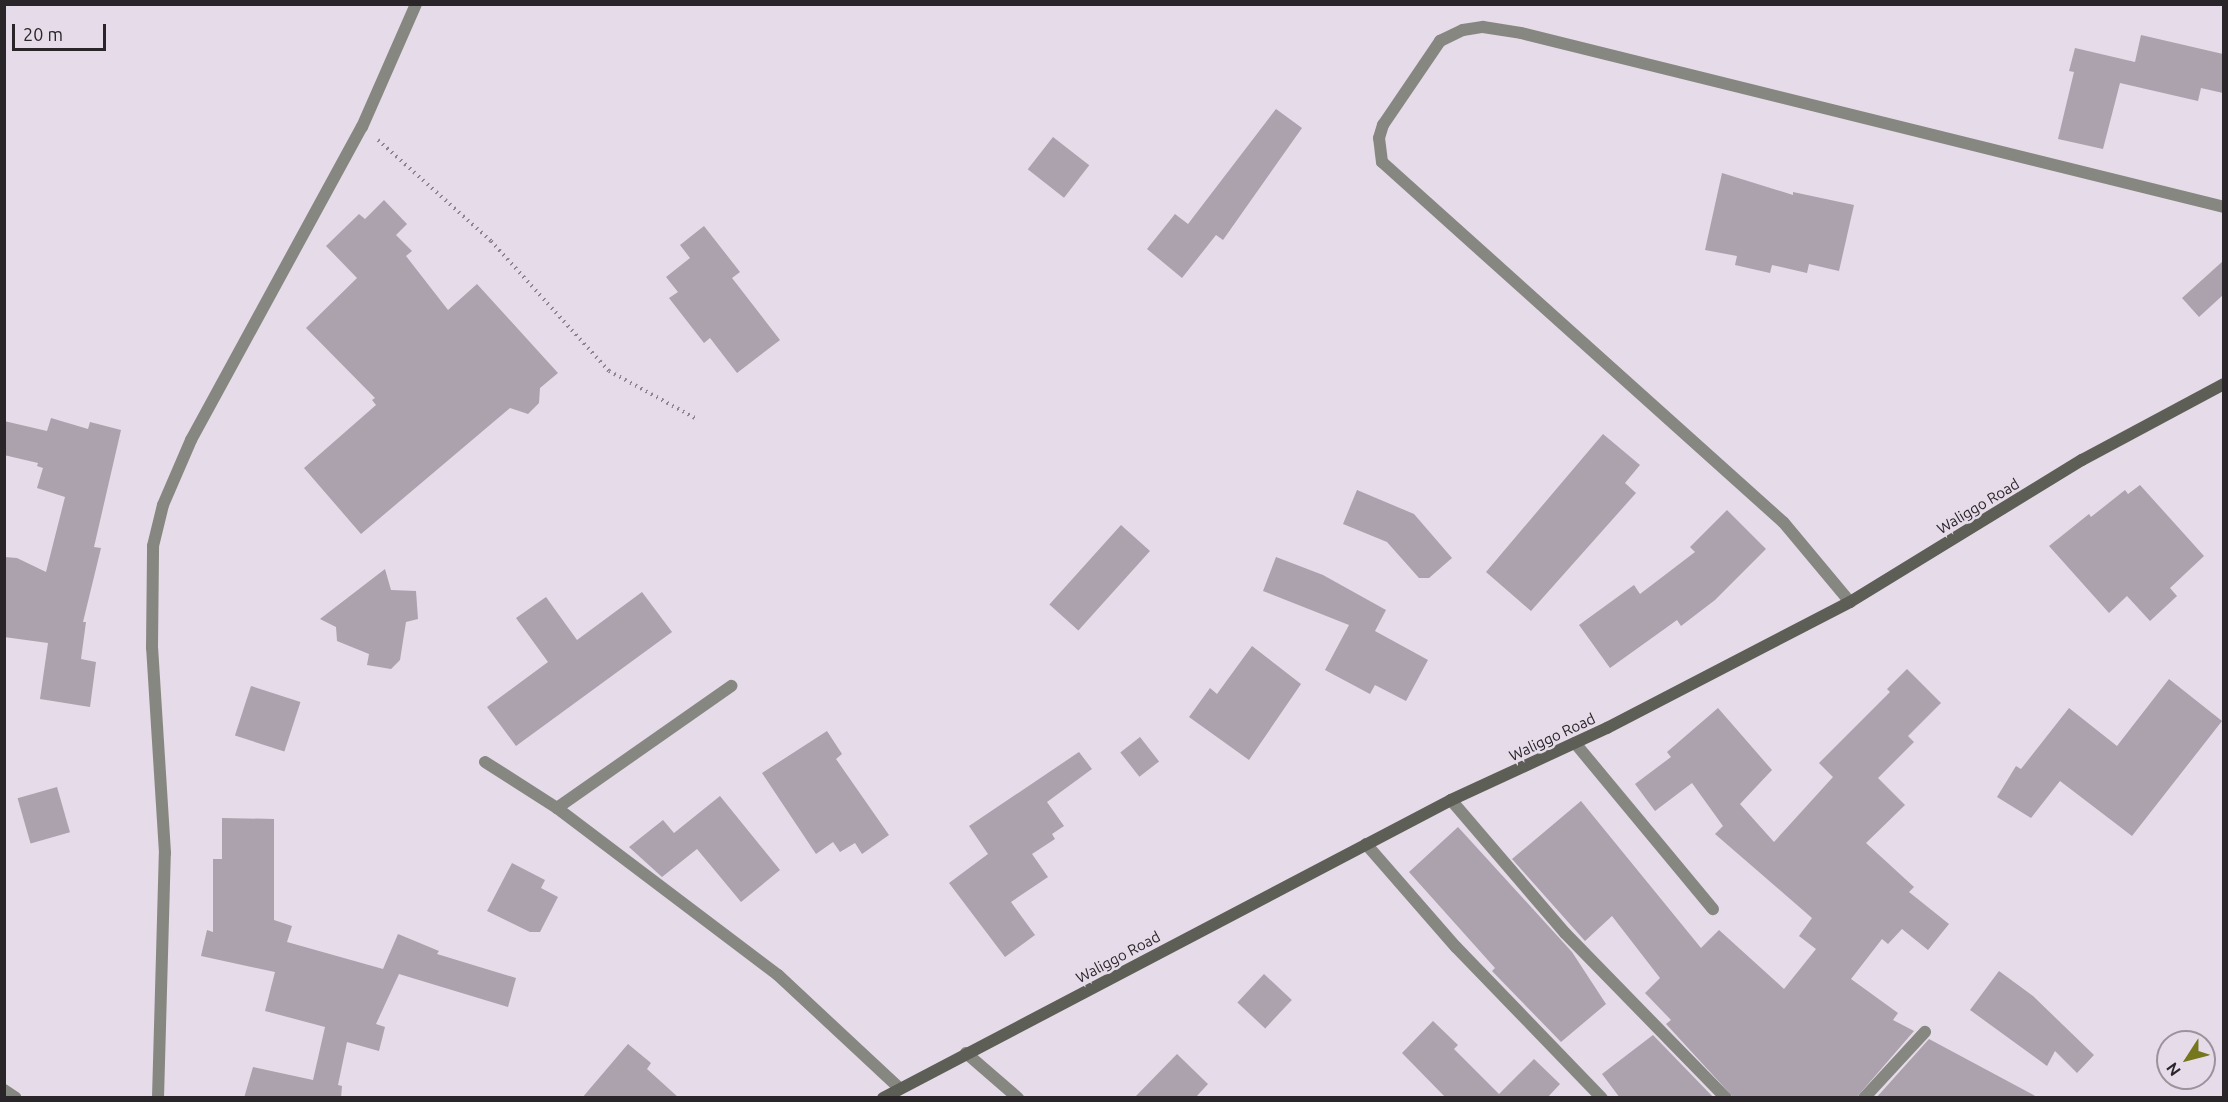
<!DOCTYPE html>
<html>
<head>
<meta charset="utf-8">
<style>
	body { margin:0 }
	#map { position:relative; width:2228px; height:1102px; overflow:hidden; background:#e6dbe8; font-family:Ubuntu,sans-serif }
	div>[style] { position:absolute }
	.building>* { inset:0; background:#aba2ad; transform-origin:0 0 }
	.path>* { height:4px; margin-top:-2px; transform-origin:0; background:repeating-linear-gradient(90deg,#8d868e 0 1.5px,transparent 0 6px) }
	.lane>* { height:12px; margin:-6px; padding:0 6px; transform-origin:6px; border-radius:6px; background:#878781 }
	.street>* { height:12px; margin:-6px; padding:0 6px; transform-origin:6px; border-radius:6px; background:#878781 }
	.secondary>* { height:12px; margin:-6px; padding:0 6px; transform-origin:6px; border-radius:6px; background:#5d5e55 }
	span { translate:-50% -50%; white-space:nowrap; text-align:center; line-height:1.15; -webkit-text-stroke:5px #e6dbe8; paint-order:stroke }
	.street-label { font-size:15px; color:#292529 }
	.frame { position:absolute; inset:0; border:6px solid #292529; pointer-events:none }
	.north { position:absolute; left:2156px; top:1030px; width:60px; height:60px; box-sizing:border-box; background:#e6dbe8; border:2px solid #9a929c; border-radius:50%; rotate:234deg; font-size:16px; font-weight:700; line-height:24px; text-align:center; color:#292529 }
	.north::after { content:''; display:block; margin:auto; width:21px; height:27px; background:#76761c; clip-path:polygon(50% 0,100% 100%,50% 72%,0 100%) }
	.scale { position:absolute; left:12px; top:24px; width:94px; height:27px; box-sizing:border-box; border:3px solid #292529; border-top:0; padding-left:8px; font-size:18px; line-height:21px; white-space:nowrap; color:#292529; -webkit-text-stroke:4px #e6dbe8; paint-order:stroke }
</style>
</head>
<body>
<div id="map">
	<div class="building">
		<i style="clip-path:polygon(2141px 35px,2223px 54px,2223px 93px,2201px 88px,2198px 101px,2120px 83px,2103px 149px,2058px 139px,2074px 72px,2069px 71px,2075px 48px,2135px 62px)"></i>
		<i style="clip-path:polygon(1276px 109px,1302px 128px,1223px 240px,1216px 235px,1182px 278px,1147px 249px,1175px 214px,1188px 224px)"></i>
		<i style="left:1053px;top:137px;width:46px;height:41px;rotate:38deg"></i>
		<i style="clip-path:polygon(1722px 173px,1793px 195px,1793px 192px,1854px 205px,1839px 271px,1809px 264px,1807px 273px,1772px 265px,1770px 273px,1735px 265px,1737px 256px,1705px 250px)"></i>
		<i style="clip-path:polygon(384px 200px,407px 224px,396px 235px,412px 251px,406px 256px,448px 310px,477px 284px,558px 373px,540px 388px,539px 403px,528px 414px,510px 408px,361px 534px,304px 468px,376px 405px,372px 400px,375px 398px,306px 328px,357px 278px,326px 246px,359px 214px,365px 219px)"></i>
		<i style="clip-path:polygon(704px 226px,740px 272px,732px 278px,780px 340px,737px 373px,710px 338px,704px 343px,669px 298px,678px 292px,666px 277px,690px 258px,680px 245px)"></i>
		<i style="clip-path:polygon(2223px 261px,2223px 295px,2199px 317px,2182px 298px)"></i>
		<i style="clip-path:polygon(51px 418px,88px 429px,90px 422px,121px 430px,94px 547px,101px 548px,83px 622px,86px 622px,81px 659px,96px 662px,90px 707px,40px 699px,48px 643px,4px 637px,4px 557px,17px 558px,46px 572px,65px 497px,37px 488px,43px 468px,37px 466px,38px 463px,4px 455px,4px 421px,47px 431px)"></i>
		<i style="clip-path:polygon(1603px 434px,1640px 465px,1625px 483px,1636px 493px,1531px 611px,1486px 572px)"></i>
		<i style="clip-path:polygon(2140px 485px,2204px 556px,2170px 588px,2177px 596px,2150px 621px,2127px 596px,2109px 613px,2049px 546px,2089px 514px,2091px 517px,2125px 490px,2128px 494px)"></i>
		<i style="clip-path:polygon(1357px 490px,1414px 514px,1452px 558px,1429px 578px,1419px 578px,1387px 542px,1343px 524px)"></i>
		<i style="clip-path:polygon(1727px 510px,1766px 549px,1715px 600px,1681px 626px,1677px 620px,1610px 668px,1579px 625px,1634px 585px,1640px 594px,1695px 552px,1690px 547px)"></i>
		<i style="left:1121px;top:525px;width:39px;height:107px;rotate:42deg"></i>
		<i style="clip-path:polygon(1276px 557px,1323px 575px,1386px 610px,1375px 631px,1428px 660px,1406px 701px,1375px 685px,1370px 694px,1325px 670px,1349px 625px,1263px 591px)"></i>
		<i style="clip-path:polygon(385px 569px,391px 590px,416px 591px,418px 619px,406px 622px,400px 660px,391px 669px,367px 665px,369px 654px,337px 641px,336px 627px,320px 619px)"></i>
		<i style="clip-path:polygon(642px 592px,672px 632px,516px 746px,487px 707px,548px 662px,516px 618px,546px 597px,577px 640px)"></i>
		<i style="clip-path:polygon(1252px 646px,1301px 684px,1249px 760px,1189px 717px,1210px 688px,1217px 694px)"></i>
		<i style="clip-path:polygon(1907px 669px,1941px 703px,1908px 736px,1914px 742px,1878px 778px,1905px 805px,1866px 843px,1914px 887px,1909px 892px,1949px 924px,1928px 950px,1902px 929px,1888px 944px,1882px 939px,1851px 979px,1898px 1013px,1893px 1020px,1914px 1031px,1856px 1098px,1734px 1098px,1666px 1024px,1671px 1020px,1645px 993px,1660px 978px,1612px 916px,1585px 941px,1512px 859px,1581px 801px,1701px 948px,1719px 930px,1784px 989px,1816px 949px,1799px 936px,1812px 918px,1715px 834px,1723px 826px,1692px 783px,1655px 811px,1635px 784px,1671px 757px,1667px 752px,1718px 708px,1772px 770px,1740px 804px,1774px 842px,1833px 777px,1819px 763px,1890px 692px,1887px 689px)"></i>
		<i style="clip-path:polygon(2169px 679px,2222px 721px,2132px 836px,2060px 781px,2031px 818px,1997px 797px,2016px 766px,2021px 769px,2069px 708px,2117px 746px)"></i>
		<i style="left:251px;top:686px;width:52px;height:52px;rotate:18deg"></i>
		<i style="clip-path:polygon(827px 731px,842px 754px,836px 759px,889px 835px,862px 854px,855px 843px,840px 852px,833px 842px,816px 854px,762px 773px)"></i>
		<i style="left:1140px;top:737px;width:31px;height:25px;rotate:52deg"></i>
		<i style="clip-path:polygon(1079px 752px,1092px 769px,1047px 802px,1064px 826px,1052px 834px,1055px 839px,1032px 854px,1048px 877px,1011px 902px,1035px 935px,1005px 957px,949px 883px,988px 854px,969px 826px)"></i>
		<i style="left:57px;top:787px;width:47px;height:41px;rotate:74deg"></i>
		<i style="clip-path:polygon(720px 796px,780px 870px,741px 902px,697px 849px,662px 877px,629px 847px,663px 820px,674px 833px)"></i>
		<i style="clip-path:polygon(222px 818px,274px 819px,274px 920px,292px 926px,287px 942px,383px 969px,398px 934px,439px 951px,437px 954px,516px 978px,508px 1007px,399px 974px,376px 1024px,385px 1027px,379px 1051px,347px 1042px,338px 1085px,342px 1086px,341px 1098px,244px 1098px,253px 1067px,313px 1080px,325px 1027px,265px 1011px,275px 972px,201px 956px,207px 930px,213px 932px,213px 859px,222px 859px)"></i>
		<i style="clip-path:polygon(1458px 827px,1572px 952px,1606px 1004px,1561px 1042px,1492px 971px,1495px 968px,1409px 872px)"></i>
		<i style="clip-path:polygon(512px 863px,545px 880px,541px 888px,558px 897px,540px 932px,530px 932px,487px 911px)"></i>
		<i style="clip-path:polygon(1999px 971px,2033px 996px,2094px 1055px,2077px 1073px,2055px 1051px,2047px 1066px,1970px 1010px)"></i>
		<i style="left:1264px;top:974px;width:38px;height:39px;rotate:43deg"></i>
		<i style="clip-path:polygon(1433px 1021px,1458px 1045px,1454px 1049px,1499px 1094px,1534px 1059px,1560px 1084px,1547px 1098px,1446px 1098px,1402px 1053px)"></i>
		<i style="clip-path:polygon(1653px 1035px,1714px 1098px,1620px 1098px,1602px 1074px)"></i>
		<i style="clip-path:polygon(1929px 1039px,2039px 1098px,1876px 1098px)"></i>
		<i style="clip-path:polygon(628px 1044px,651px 1063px,647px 1069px,679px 1098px,582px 1098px)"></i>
		<i style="clip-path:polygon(1177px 1054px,1208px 1084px,1195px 1098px,1134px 1098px)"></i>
	</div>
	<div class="path">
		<i style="left:378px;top:140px;width:152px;rotate:41.8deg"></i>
		<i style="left:491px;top:241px;width:176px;rotate:47.8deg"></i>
		<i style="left:609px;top:371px;width:98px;rotate:28.7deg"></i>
	</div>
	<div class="lane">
		<i style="left:1575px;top:743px;width:216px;rotate:50.3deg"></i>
		<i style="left:485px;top:762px;width:85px;rotate:32.6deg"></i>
		<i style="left:557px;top:808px;width:277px;rotate:37.1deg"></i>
		<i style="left:778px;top:975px;width:166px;rotate:43deg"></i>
		<i style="left:557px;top:808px;width:213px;rotate:-35deg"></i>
	</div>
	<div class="street">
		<i style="left:1850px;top:602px;width:104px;rotate:-129.9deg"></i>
		<i style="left:1783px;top:522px;width:539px;rotate:-138.08deg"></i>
		<i style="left:1382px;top:162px;width:24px;rotate:-97deg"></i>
		<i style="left:1379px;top:138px;width:14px;rotate:-73deg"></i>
		<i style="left:1383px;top:125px;width:102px;rotate:-55.8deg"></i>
		<i style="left:1440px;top:41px;width:25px;rotate:-26deg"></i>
		<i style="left:1463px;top:30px;width:20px;rotate:-9deg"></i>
		<i style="left:1483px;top:27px;width:38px;rotate:9deg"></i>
		<i style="left:1521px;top:33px;width:724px;rotate:13.9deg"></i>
		<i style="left:1451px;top:800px;width:175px;rotate:49.4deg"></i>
		<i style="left:1565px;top:933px;width:231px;rotate:45.7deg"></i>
		<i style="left:1366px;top:844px;width:137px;rotate:48.9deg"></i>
		<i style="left:1456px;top:947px;width:210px;rotate:46deg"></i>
		<i style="left:966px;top:1053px;width:69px;rotate:40.9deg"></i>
		<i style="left:4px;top:1090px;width:14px;rotate:34deg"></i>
		<i style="left:158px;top:1098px;width:245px;rotate:-88.4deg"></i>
		<i style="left:165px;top:853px;width:205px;rotate:-93.6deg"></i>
		<i style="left:152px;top:648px;width:102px;rotate:-89.4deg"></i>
		<i style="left:153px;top:546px;width:42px;rotate:-76.3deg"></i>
		<i style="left:163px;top:505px;width:71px;rotate:-66.7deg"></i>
		<i style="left:191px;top:440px;width:357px;rotate:-61.4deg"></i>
		<i style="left:362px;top:127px;width:134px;rotate:-66.3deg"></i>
		<i style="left:1864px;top:1098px;width:90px;rotate:-47.3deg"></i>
	</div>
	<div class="secondary">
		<i style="left:883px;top:1098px;width:641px;rotate:-27.68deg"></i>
		<i style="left:1451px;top:800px;width:172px;rotate:-24.8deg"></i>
		<i style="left:1607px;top:728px;width:274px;rotate:-27.4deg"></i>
		<i style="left:1850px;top:602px;width:272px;rotate:-31.5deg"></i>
		<i style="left:2082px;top:460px;width:161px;rotate:-28.2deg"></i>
	</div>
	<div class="street-label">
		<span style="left:1978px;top:506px;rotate:-31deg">Waliggo Road</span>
		<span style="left:1552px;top:737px;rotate:-25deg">Waliggo Road</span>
		<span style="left:1118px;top:957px;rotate:-28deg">Waliggo Road</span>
	</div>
	<div class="frame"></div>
	<div class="north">N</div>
	<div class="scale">20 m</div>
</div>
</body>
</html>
